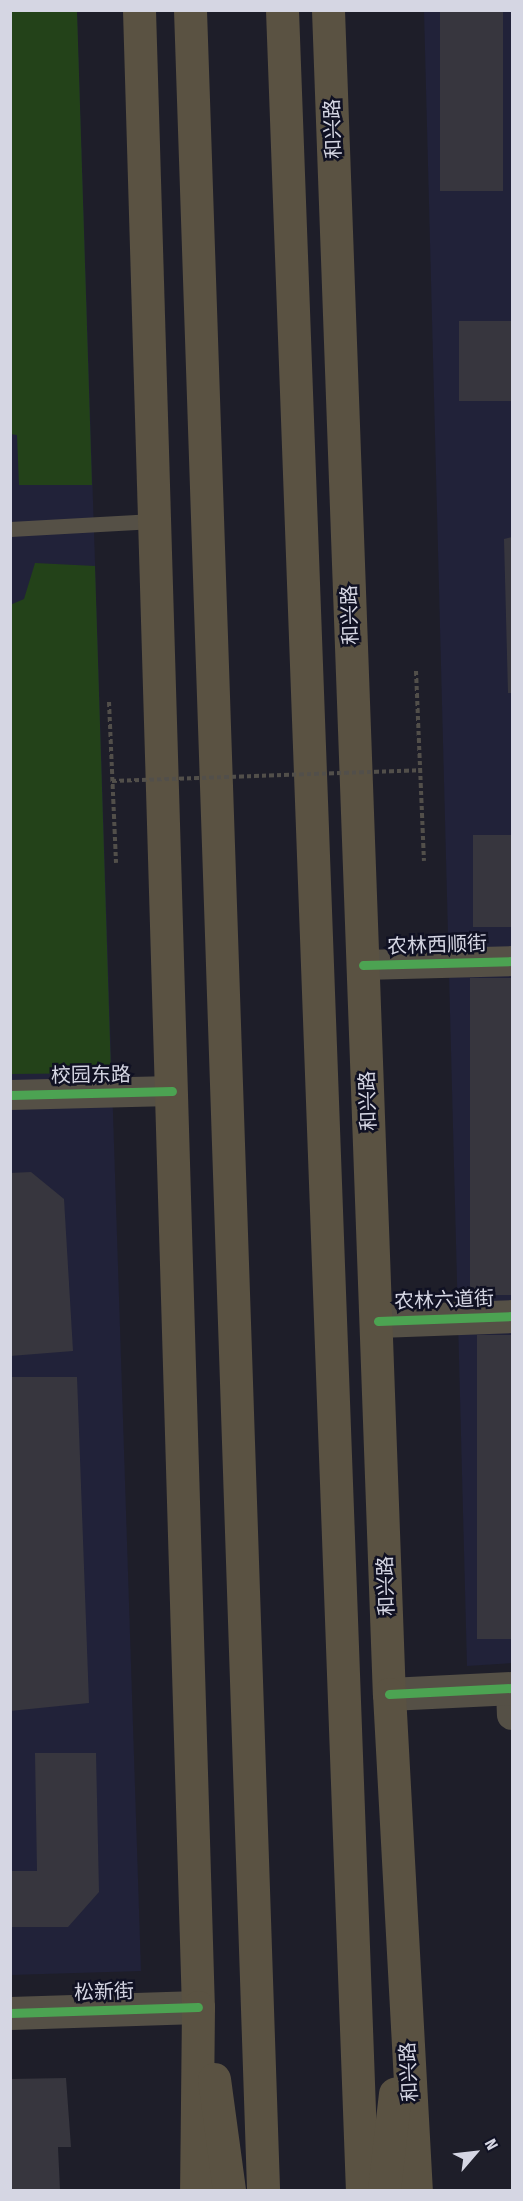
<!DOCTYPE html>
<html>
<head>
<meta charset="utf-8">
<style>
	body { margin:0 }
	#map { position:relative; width:523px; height:2201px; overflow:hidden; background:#1e1e29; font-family:"Fira Sans Condensed","Noto Sans SC",sans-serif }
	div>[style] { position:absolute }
	.built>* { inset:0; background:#212239 }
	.green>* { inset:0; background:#234219 }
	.building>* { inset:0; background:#37363e; transform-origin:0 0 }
	.path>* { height:4px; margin-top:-2px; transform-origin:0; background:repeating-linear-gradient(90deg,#524f4a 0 4.5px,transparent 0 7.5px) }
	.service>* { height:15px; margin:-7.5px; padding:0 7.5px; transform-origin:7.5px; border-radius:7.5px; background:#555046 }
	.minor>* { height:30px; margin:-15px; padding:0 15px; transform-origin:15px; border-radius:15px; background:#555046 }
	.tertiary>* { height:33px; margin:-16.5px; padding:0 16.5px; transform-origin:16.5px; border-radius:16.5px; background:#555046 }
	.trunk>* { height:33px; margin:-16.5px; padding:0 16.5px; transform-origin:16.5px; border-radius:16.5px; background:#5a5242 }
	.path-bridge>* { height:4px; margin-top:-2px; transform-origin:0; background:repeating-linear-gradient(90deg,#524f4a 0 4.5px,transparent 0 7.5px) }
	.cycleway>* { height:9px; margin:-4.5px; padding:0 4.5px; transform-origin:4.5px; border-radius:4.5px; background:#4ca352 }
	span { translate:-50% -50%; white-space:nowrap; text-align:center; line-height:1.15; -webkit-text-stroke:5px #101123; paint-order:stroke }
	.street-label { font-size:20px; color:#d5d6e3 }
	.frame { position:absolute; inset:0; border:12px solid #d5d6e3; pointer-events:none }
	.north { position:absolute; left:445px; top:2123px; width:60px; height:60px; -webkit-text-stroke:4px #101123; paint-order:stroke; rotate:62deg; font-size:16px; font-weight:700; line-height:24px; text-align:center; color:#d5d6e3 }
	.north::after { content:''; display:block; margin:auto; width:21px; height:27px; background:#d5d6e3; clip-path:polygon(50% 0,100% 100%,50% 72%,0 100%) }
</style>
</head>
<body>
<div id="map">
	<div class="built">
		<i style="clip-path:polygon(10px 11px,77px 11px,141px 1971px,11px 1975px)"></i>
		<i style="clip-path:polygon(424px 11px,512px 11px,512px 1663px,467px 1666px)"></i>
	</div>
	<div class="green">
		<i style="clip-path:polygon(11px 10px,77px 11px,92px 485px,19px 485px,17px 435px,10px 434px)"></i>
		<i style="clip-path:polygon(35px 563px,95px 566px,111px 1073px,11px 1074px,10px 605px,24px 599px)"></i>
	</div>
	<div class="building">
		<i style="left:440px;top:10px;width:63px;height:181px"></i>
		<i style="left:459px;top:321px;width:53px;height:80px"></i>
		<i style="clip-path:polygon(512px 537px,512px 693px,508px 693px,504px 539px)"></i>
		<i style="left:512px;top:835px;width:92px;height:39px;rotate:90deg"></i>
		<i style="left:512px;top:978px;width:317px;height:42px;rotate:90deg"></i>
		<i style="clip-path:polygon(31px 1172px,64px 1199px,73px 1351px,10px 1356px,10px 1173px)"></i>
		<i style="left:512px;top:1335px;width:304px;height:35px;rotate:90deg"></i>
		<i style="clip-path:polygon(10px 1377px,77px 1377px,89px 1703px,10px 1711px)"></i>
		<i style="clip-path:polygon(35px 1753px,96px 1753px,99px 1892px,68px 1927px,10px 1927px,10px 1871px,37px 1871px)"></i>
		<i style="clip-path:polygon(66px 2078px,71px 2147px,58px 2147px,60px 2190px,10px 2190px,10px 2079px)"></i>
	</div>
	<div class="path">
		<i style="left:416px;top:671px;width:190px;rotate:87.6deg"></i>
		<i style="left:109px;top:702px;width:161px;rotate:87.5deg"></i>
	</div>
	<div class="service">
		<i style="left:10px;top:529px;width:144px;rotate:-3.2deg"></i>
	</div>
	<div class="minor">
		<i style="left:363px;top:965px;width:149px;rotate:-1.5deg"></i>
		<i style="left:10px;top:1095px;width:162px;rotate:-1.4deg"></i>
		<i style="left:511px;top:1688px;width:27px;rotate:88deg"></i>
	</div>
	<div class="tertiary">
		<i style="left:378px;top:1321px;width:134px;rotate:-2.1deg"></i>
		<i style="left:389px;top:1694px;width:123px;rotate:-2.8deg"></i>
		<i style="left:10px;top:2013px;width:188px;rotate:-1.8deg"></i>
	</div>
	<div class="trunk">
		<i style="left:139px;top:10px;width:1998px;rotate:88.31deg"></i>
		<i style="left:198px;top:2007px;width:183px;rotate:90.6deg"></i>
		<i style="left:190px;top:10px;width:2181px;rotate:88.08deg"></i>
		<i style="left:282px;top:10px;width:2181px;rotate:87.9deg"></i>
		<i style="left:328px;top:10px;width:1685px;rotate:87.93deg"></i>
		<i style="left:389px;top:1694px;width:497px;rotate:86.9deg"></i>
		<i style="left:214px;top:2079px;width:112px;rotate:82.3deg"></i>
		<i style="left:384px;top:2190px;width:97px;rotate:-83.5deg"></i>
	</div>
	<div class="path-bridge">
		<i style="left:112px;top:781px;width:308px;rotate:-2deg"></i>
	</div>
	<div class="cycleway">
		<i style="left:363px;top:965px;width:149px;rotate:-1.5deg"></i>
		<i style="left:10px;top:1095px;width:162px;rotate:-1.4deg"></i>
		<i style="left:378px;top:1321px;width:134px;rotate:-2.1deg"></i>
		<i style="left:389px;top:1694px;width:123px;rotate:-2.8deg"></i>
		<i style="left:10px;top:2013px;width:188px;rotate:-1.8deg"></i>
	</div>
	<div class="street-label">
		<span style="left:333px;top:129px;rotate:-92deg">和兴路</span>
		<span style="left:350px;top:615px;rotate:-92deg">和兴路</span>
		<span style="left:437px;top:945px;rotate:-2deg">农林西顺街</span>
		<span style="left:91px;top:1075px;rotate:-1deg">校园东路</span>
		<span style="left:368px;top:1101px;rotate:-92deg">和兴路</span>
		<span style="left:444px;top:1300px;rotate:-2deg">农林六道街</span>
		<span style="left:386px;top:1586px;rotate:-92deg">和兴路</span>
		<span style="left:104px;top:1992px;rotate:-2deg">松新街</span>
		<span style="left:409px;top:2072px;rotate:-93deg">和兴路</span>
	</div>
	<div class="frame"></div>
	<div class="north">N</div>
</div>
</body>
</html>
